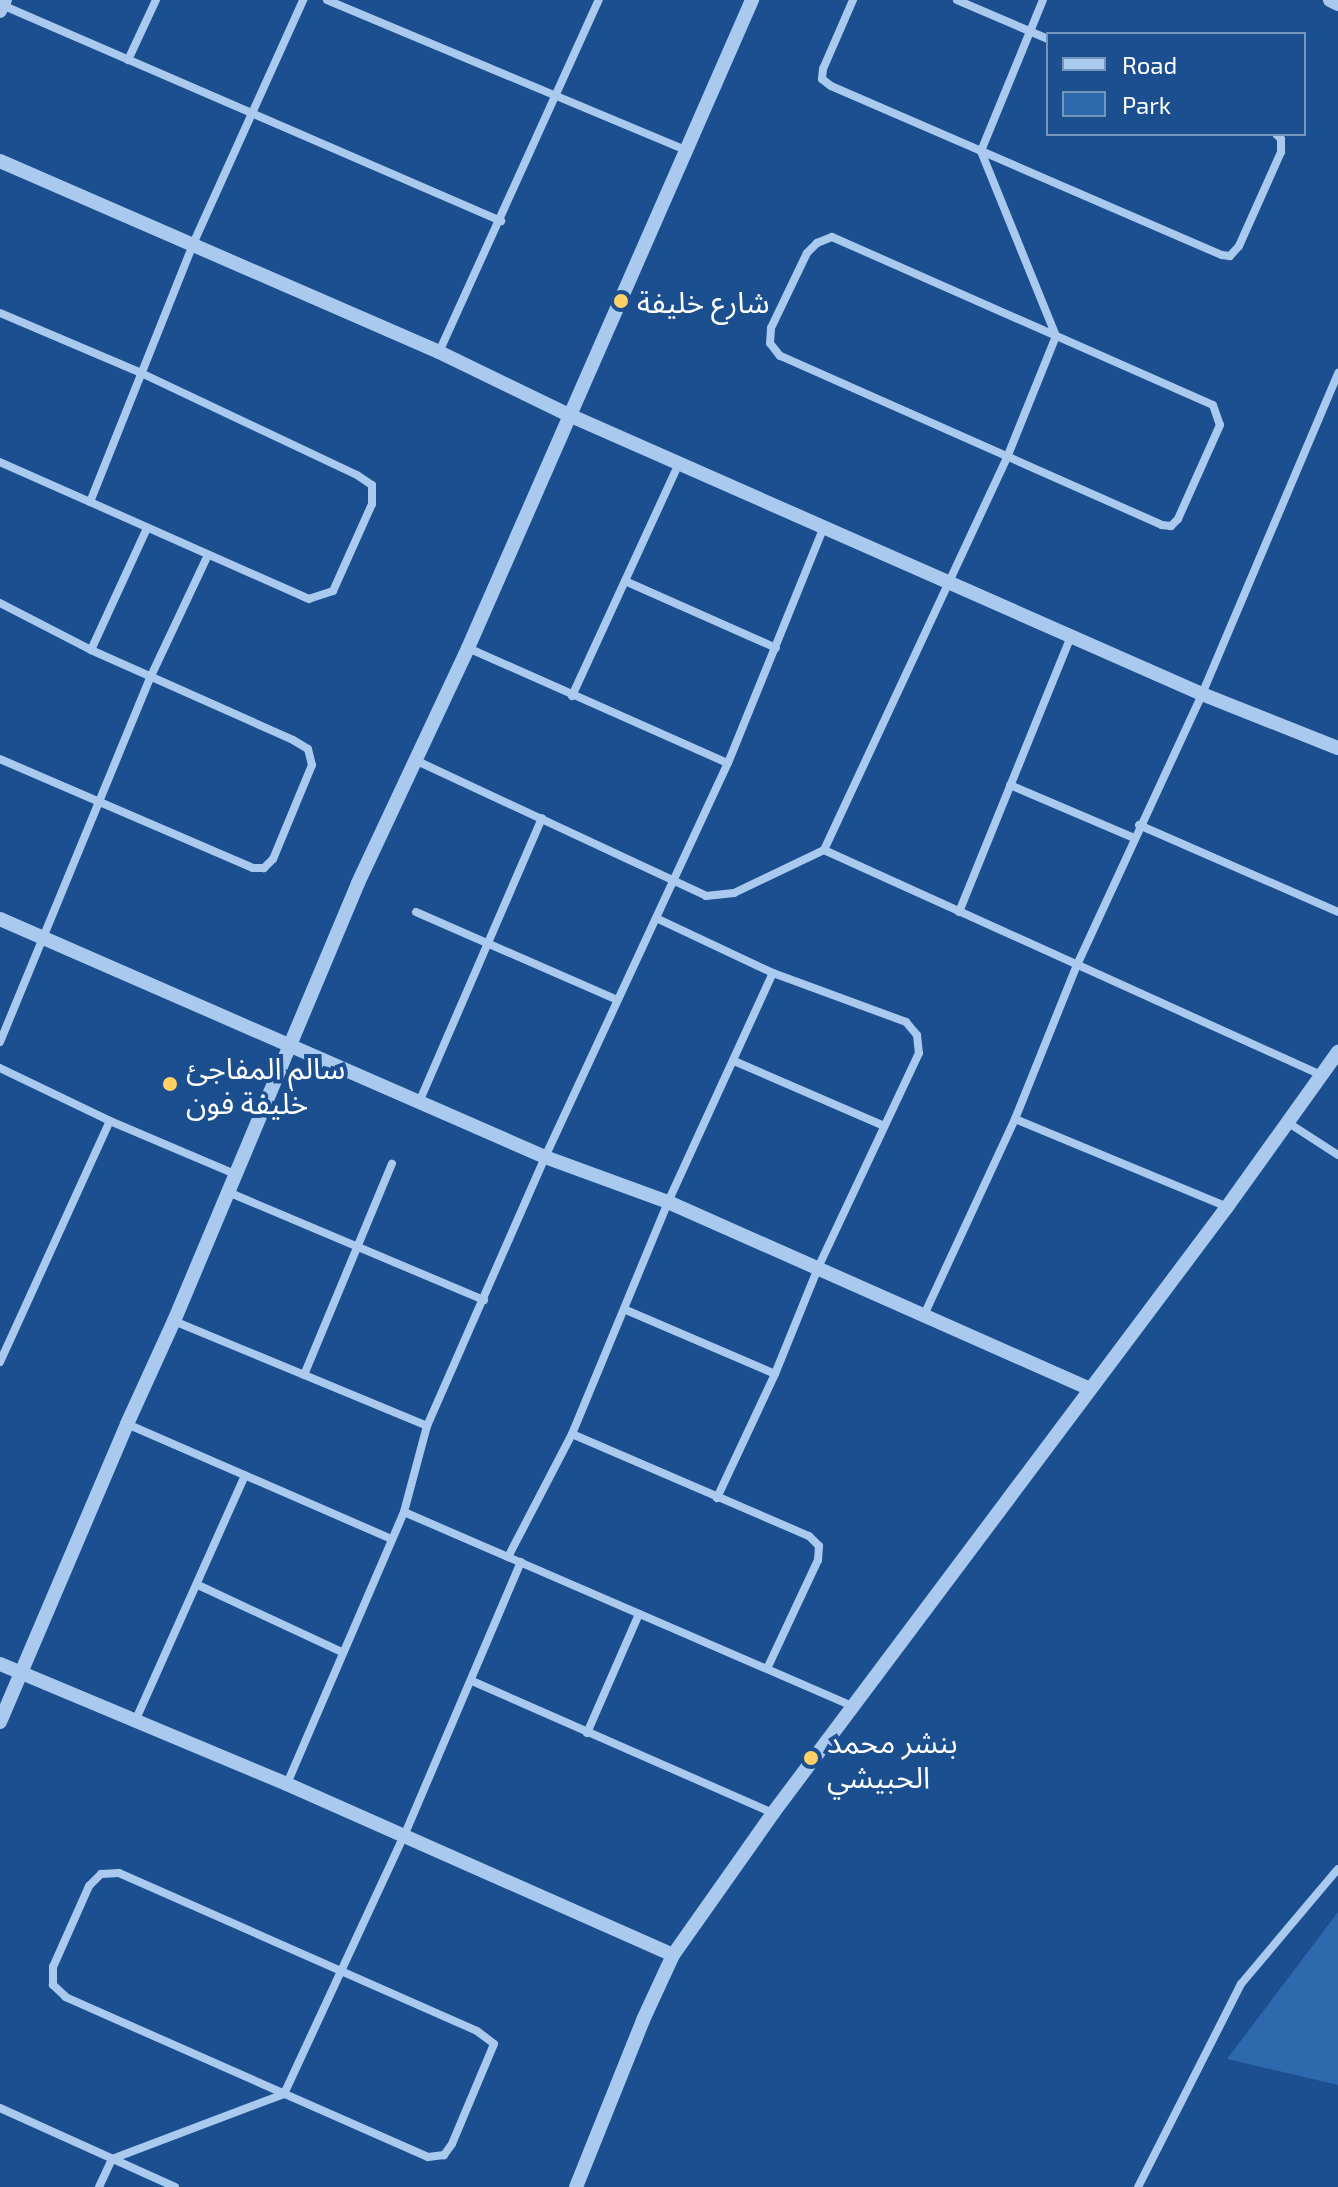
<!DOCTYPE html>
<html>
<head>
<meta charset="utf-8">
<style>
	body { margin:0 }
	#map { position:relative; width:1338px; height:2187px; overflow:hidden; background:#1b4f8f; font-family:"Exo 2","Noto Sans Arabic",sans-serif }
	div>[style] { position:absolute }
	.green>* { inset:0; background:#2e69ad }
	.minor>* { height:8px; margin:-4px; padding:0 4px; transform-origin:4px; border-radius:4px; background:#a9c9ee }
	.tertiary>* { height:14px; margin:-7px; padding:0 7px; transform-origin:7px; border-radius:7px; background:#a9c9ee }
	.dots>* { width:22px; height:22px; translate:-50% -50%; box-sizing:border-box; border:4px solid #1b4f8f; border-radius:50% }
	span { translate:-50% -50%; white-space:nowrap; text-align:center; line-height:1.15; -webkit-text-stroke:8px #1b4f8f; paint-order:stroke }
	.poi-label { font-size:30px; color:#fff }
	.left { translate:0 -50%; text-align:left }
	.legend { position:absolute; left:1046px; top:32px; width:260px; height:104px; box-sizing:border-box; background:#1b4f8f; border:2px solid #7695bc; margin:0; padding:10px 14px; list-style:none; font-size:24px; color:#fff }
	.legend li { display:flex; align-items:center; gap:16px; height:40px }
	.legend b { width:40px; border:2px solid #7695bc }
</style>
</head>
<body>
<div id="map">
	<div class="green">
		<i style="clip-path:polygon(1338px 1912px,1338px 2085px,1227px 2059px)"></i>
	</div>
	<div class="minor">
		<i style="left:327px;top:0;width:389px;rotate:22.7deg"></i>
		<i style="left:853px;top:0;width:75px;rotate:113.5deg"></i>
		<i style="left:823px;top:69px;width:10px;rotate:96deg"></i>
		<i style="left:822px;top:79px;width:11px;rotate:38deg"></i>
		<i style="left:831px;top:86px;width:426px;rotate:23.4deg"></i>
		<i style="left:1222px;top:255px;width:8px;rotate:7deg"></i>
		<i style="left:1230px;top:256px;width:13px;rotate:-48deg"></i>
		<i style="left:1239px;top:246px;width:103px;rotate:-65.9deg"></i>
		<i style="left:1281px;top:152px;width:13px;rotate:-90deg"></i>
		<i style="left:1281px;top:139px;width:7px;rotate:-135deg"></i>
		<i style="left:957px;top:0;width:99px;rotate:23.2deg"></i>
		<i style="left:2px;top:5px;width:544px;rotate:23.41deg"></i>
		<i style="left:128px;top:60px;width:66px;rotate:-65deg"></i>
		<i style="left:832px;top:237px;width:416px;rotate:23.8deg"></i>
		<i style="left:1213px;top:405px;width:21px;rotate:71deg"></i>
		<i style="left:1220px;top:425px;width:103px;rotate:114.1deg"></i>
		<i style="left:1178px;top:519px;width:10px;rotate:135deg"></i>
		<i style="left:1171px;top:526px;width:9px;rotate:-174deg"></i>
		<i style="left:1162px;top:525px;width:418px;rotate:-156.1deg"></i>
		<i style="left:780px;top:356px;width:16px;rotate:-128deg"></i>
		<i style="left:770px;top:343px;width:15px;rotate:-86deg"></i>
		<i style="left:771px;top:328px;width:83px;rotate:-64.4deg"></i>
		<i style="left:807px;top:253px;width:14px;rotate:-45deg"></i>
		<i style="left:817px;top:243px;width:16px;rotate:-22deg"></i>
		<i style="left:0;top:313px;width:151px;rotate:23deg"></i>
		<i style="left:139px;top:372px;width:241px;rotate:25.3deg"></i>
		<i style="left:357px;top:475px;width:18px;rotate:34deg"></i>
		<i style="left:372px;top:485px;width:19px;rotate:90deg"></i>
		<i style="left:372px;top:504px;width:95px;rotate:114.1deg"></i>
		<i style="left:333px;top:591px;width:25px;rotate:162deg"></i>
		<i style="left:309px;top:599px;width:338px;rotate:-156.1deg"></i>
		<i style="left:439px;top:352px;width:387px;rotate:-65.6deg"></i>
		<i style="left:90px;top:502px;width:278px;rotate:-68.2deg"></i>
		<i style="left:193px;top:244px;width:268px;rotate:-65.7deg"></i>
		<i style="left:625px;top:581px;width:165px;rotate:23.9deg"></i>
		<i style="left:0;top:603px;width:102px;rotate:27.3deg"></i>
		<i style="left:91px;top:650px;width:221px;rotate:24deg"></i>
		<i style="left:293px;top:740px;width:17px;rotate:31deg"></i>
		<i style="left:308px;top:749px;width:16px;rotate:76deg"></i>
		<i style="left:312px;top:765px;width:102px;rotate:112.5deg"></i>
		<i style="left:273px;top:859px;width:13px;rotate:135deg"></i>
		<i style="left:264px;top:868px;width:11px;rotate:180deg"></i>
		<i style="left:253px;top:868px;width:275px;rotate:-156.7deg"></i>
		<i style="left:468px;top:648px;width:284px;rotate:23.9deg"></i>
		<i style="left:91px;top:650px;width:134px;rotate:-65.3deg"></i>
		<i style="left:572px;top:696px;width:256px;rotate:-65.3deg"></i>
		<i style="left:415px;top:760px;width:321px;rotate:25deg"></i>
		<i style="left:706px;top:896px;width:28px;rotate:-6deg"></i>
		<i style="left:734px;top:893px;width:100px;rotate:-25.5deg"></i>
		<i style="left:824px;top:850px;width:436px;rotate:-65deg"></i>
		<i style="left:1008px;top:455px;width:128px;rotate:-68deg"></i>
		<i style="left:1056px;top:336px;width:200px;rotate:-112.1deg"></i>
		<i style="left:981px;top:151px;width:163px;rotate:-67.7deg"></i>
		<i style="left:1010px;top:785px;width:135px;rotate:23.1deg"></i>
		<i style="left:1139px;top:825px;width:217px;rotate:23.6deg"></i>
		<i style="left:824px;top:850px;width:546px;rotate:24.36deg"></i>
		<i style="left:416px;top:912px;width:219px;rotate:23.6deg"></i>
		<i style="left:959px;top:912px;width:298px;rotate:-67.9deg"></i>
		<i style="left:656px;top:918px;width:129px;rotate:25.2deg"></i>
		<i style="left:773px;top:973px;width:142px;rotate:20.2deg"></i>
		<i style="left:906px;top:1022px;width:17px;rotate:50deg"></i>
		<i style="left:917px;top:1035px;width:18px;rotate:84deg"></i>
		<i style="left:919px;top:1053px;width:238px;rotate:115.2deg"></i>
		<i style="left:818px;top:1268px;width:114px;rotate:112.1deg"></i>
		<i style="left:775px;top:1374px;width:137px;rotate:115.1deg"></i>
		<i style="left:0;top:1042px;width:396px;rotate:-67.6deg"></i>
		<i style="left:151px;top:676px;width:134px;rotate:-64.8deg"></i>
		<i style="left:734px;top:1061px;width:163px;rotate:23.4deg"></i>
		<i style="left:0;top:1068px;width:122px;rotate:25.7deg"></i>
		<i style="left:110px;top:1121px;width:136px;rotate:23deg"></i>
		<i style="left:420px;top:1100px;width:307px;rotate:-66.6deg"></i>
		<i style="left:1015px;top:1119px;width:230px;rotate:22.5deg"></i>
		<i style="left:1287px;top:1122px;width:61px;rotate:32.9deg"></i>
		<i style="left:228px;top:1192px;width:278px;rotate:22.9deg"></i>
		<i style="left:626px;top:1310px;width:162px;rotate:23.2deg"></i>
		<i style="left:924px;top:1315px;width:216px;rotate:-65.1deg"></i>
		<i style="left:1015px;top:1119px;width:166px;rotate:-68.1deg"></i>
		<i style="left:1077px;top:965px;width:298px;rotate:-65.2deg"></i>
		<i style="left:1202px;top:694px;width:349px;rotate:-67deg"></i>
		<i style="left:174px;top:1321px;width:274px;rotate:22.5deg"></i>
		<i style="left:427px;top:1426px;width:89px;rotate:105deg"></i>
		<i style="left:404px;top:1512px;width:296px;rotate:113.3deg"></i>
		<i style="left:0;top:1362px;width:265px;rotate:-65.5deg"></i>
		<i style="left:304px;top:1375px;width:229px;rotate:-67.4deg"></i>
		<i style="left:127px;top:1424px;width:288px;rotate:23.5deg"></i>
		<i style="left:427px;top:1426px;width:294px;rotate:-66.3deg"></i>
		<i style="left:545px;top:1157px;width:434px;rotate:-65.1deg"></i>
		<i style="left:728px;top:763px;width:255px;rotate:-67.9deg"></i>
		<i style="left:572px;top:1434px;width:258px;rotate:23.3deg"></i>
		<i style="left:809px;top:1536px;width:14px;rotate:45deg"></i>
		<i style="left:819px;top:1546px;width:14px;rotate:94deg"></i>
		<i style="left:818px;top:1560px;width:120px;rotate:115.1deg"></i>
		<i style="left:404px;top:1512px;width:488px;rotate:23.4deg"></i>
		<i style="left:508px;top:1557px;width:139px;rotate:-62.5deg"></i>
		<i style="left:572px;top:1434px;width:251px;rotate:-67.5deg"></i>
		<i style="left:668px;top:1202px;width:252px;rotate:-65.4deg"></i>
		<i style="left:198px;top:1585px;width:159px;rotate:25deg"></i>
		<i style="left:472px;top:1681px;width:329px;rotate:23.7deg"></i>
		<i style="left:136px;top:1719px;width:267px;rotate:-65.9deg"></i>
		<i style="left:587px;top:1733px;width:130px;rotate:-66.4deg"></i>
		<i style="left:119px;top:1873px;width:391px;rotate:23.8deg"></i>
		<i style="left:477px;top:2031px;width:21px;rotate:37deg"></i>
		<i style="left:494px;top:2044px;width:108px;rotate:112.8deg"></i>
		<i style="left:452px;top:2144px;width:14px;rotate:126deg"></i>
		<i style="left:444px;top:2155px;width:16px;rotate:173deg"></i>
		<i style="left:428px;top:2157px;width:396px;rotate:-156.2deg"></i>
		<i style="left:66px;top:1997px;width:18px;rotate:-137deg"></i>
		<i style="left:53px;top:1985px;width:18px;rotate:-90deg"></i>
		<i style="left:53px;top:1967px;width:89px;rotate:-66deg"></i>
		<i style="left:89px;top:1886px;width:17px;rotate:-45deg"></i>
		<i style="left:101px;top:1874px;width:18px;rotate:-3deg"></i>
		<i style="left:0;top:2108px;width:192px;rotate:24.3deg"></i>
		<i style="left:99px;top:2187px;width:31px;rotate:-65deg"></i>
		<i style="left:112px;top:2159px;width:184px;rotate:-20.7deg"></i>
		<i style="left:284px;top:2094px;width:285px;rotate:-65.1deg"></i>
		<i style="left:404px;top:1836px;width:298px;rotate:-66.9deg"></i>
		<i style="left:1138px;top:2187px;width:228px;rotate:-63.1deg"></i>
		<i style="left:1241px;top:1984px;width:150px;rotate:-49.9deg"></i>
	</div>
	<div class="tertiary">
		<i style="left:1330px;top:0;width:9px;rotate:27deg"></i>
		<i style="left:0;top:11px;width:12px;rotate:-66deg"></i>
		<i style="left:0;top:161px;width:479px;rotate:23.5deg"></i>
		<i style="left:439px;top:352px;width:144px;rotate:25.9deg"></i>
		<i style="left:569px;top:415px;width:692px;rotate:23.79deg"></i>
		<i style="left:1202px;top:694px;width:146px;rotate:21.7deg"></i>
		<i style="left:0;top:919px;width:595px;rotate:23.59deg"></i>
		<i style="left:545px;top:1157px;width:131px;rotate:20.1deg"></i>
		<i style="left:668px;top:1202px;width:459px;rotate:23.9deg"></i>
		<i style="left:0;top:1664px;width:311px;rotate:22.7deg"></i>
		<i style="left:287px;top:1784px;width:422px;rotate:23.9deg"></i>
		<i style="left:0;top:1722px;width:324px;rotate:-66.9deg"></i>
		<i style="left:127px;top:1424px;width:113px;rotate:-65.5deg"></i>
		<i style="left:174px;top:1321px;width:475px;rotate:-67.2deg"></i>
		<i style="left:358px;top:883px;width:259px;rotate:-64.9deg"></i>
		<i style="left:468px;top:648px;width:708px;rotate:-66.33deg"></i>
		<i style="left:576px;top:2187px;width:180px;rotate:-68.1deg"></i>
		<i style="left:643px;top:2020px;width:72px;rotate:-65.2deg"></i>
		<i style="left:673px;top:1955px;width:174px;rotate:-54.8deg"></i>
		<i style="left:773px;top:1813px;width:757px;rotate:-53.16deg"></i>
		<i style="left:1227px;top:1207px;width:191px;rotate:-54.4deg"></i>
	</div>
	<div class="dots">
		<i style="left:621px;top:301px;background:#ffd166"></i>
		<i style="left:170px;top:1084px;background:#ffd166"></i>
		<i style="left:811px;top:1758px;background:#ffd166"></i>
	</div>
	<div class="poi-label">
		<span class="left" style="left:637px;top:301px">شارع خليفة</span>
		<span class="left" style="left:186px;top:1084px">سالم المفاجئ<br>خليفة فون</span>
		<span class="left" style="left:827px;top:1758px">بنشر محمد<br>الحبيشي</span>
	</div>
	<ul class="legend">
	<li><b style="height:10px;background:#a9c9ee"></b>Road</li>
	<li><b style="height:22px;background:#2e69ad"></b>Park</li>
	</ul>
</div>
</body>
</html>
